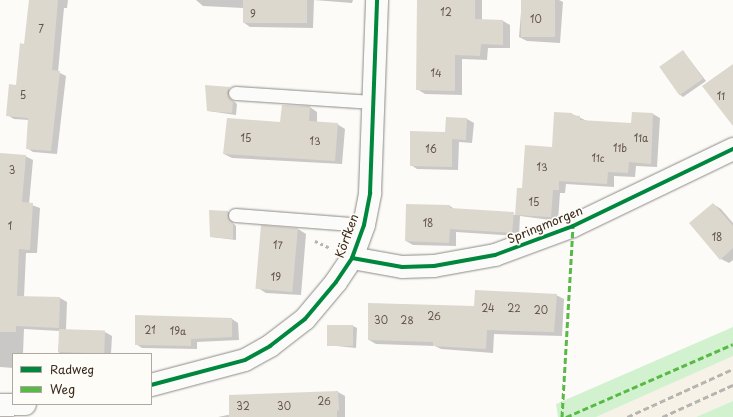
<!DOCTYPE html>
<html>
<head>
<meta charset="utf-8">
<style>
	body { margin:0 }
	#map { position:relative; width:733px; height:417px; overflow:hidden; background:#fcfbf8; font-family:"Playpen Sans",sans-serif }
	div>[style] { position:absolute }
	.built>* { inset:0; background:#f7f2e7 }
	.green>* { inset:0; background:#d1f1cf }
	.shadow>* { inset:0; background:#0003 }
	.building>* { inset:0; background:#ddd8ce; transform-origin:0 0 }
	.path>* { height:2.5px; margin-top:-1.25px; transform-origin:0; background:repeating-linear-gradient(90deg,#b6b4b1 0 3px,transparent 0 6px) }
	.roads { filter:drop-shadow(0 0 1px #8d8985) drop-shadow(0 0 1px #8d8985) }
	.service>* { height:13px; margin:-6.5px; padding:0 6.5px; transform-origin:6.5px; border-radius:6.5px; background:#fbfbf9 }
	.minor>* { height:22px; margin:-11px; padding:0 11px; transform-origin:11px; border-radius:11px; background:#fbfbf9 }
	.rail>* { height:3px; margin-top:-1.5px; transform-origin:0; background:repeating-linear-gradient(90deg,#b6b4b1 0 6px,transparent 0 9px) }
	.quiet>* { height:3px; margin-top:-1.5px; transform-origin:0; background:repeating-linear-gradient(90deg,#58b947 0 6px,transparent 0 9px) }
	.cycleway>* { height:4px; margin:-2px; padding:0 2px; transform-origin:2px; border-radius:2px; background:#00873e }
	span { translate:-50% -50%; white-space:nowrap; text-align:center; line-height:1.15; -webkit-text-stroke:3.5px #fdfcf7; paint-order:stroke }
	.number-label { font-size:10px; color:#64564a }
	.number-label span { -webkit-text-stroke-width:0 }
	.street-label { font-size:12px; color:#3b2a1e }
	.legend { position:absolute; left:12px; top:353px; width:140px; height:52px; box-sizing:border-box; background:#fdfcf7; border:1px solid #afa8a0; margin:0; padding:5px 7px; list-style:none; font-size:12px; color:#3b2a1e }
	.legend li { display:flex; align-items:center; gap:8px; height:20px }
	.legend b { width:20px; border:1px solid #afa8a0 }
</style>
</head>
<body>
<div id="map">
	<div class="built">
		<i style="clip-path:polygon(733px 356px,733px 401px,696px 417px,596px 417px)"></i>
	</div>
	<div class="green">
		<i style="clip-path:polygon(733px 327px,733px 356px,596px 417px,558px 417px,556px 404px)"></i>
		<i style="clip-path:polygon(733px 401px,733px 417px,696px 417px)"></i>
	</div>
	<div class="shadow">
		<i style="clip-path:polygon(30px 0,68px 0,67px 8px,64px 8px,58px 72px,66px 76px,57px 154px,33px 152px,27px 148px,29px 120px,14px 119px,7px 115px,17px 86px,25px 45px)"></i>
		<i style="clip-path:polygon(196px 0,353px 0,352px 3px,314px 0,313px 28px,250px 27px,243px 22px,243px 8px,203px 6px)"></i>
		<i style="clip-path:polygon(418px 0,482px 0,482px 21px,503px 21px,510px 25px,510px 48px,488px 48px,487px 60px,462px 59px,462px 95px,425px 94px,417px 89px)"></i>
		<i style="clip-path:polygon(522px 0,559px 0,563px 2px,560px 43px,527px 41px,519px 37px)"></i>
		<i style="clip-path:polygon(683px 51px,706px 81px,683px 97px,679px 94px)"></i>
		<i style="clip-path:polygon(206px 86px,234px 90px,231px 99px,237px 104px,236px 115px,208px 111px)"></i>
		<i style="clip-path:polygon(283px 106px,310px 107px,317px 112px,317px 123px,337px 124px,345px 129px,342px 164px,232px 158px,224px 154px,281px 123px)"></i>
		<i style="clip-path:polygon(555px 113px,572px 114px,587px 121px,632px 124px,653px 114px,660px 118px,657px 167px,636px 166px,635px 177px,614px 176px,614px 187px,566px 184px,565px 193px,560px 193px,558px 221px,520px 216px,519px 236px,456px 232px,456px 246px,413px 245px,406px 241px,450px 206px,456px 210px,516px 215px,523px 189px,553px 148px)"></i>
		<i style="clip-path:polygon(467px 119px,474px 123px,472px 143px,459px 142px,458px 170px,417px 169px,411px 165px,446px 133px)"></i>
		<i style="clip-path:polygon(0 154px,25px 156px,33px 160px,29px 204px,40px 208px,37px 253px,26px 253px,24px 297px,60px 298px,67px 302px,66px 330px,105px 332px,112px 336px,111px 354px,62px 354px,58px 352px,60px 331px,24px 329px,23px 354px,13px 354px,13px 368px,0 367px)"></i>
		<i style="clip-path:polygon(713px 204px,721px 209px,733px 223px,733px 260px,729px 263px,721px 259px)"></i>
		<i style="clip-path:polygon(228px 212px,232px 214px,231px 221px,236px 226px,236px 240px,211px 237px)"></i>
		<i style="clip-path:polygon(298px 229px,306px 234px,301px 295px,266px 293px,258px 288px)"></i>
		<i style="clip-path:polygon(556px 295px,564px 299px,562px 336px,494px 334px,493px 353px,441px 349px,435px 346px,376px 344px,369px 340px,475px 307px)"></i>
		<i style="clip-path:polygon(232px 319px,238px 323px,239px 340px,197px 342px,197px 349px,142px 348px,136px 344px)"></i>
		<i style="clip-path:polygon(353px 326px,357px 328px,356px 348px,327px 345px)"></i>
		<i style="clip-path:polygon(338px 392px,345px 396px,345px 417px,218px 417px)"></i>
	</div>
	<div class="building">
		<i style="clip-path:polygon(29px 0,58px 0,52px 70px,60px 71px,51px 151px,26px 149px,28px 118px,6px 116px,9px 84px,16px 85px,20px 43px,24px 44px)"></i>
		<i style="left:243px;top:0;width:64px;height:23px"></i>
		<i style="clip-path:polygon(417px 0,475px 0,475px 19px,503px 20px,503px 45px,481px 44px,480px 56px,455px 55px,455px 91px,416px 90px)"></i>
		<i style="left:521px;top:0;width:34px;height:37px"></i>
		<i style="left:683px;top:50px;width:35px;height:29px;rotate:55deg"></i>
		<i style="clip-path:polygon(733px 64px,733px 126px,702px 86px)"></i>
		<i style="clip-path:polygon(205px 85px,230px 87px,227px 93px,233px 101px,232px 113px,207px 111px)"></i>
		<i style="clip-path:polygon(282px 105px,310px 106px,309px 121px,338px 123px,335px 161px,223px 154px,227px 118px,280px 122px)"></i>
		<i style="clip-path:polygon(554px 112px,572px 113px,572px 115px,580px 116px,580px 120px,631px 123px,632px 112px,653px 113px,651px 164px,629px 162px,628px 173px,608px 172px,607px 184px,559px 181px,559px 190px,553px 190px,551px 217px,515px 215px,517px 188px,522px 188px,525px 145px,552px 147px)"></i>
		<i style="clip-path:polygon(446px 117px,467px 118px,466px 140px,452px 139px,452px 167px,410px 166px,410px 131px,445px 132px)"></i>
		<i style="clip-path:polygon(0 153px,26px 155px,22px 202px,33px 203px,30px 250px,19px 249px,17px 296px,60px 297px,59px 328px,16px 326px,16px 332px,0 332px)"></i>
		<i style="clip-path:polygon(713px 203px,733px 226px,733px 248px,720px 260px,689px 223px)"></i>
		<i style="clip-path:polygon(406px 204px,450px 205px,450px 208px,514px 212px,512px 233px,450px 229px,449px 243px,405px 241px)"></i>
		<i style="clip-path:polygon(209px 210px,228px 211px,228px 218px,233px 222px,233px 239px,210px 237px)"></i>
		<i style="left:261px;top:225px;width:37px;height:64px;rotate:5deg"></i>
		<i style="clip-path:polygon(475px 290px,557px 294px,554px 332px,487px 330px,486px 349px,433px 346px,433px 342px,368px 340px,368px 303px,474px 306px)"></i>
		<i style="clip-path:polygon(135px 315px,232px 318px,232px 337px,191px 339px,191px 346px,135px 345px)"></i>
		<i style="left:327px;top:325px;width:26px;height:21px"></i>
		<i style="left:59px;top:329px;width:46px;height:23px;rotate:2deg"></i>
		<i style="clip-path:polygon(338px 391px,339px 410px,337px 411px,337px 417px,229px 417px,229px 395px)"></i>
	</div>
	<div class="path">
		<i style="left:315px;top:241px;width:17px;rotate:25deg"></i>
	</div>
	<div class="roads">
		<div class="service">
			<i style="left:235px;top:93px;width:139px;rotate:3.7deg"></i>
			<i style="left:235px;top:215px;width:129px;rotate:4.4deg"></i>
		</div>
		<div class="minor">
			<i style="left:352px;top:258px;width:51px;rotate:10.2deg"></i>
			<i style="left:402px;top:267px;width:32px;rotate:-2deg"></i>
			<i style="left:434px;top:266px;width:62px;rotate:-10.2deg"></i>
			<i style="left:495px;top:255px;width:83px;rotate:-20.4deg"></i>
			<i style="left:573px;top:226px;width:178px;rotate:-25.7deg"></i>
			<i style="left:151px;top:385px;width:97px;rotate:-14.9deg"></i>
			<i style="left:245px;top:360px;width:29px;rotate:-29deg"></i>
			<i style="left:270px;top:346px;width:44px;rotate:-37.6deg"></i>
			<i style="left:305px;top:319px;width:48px;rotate:-50deg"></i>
			<i style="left:336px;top:282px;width:29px;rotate:-56deg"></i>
			<i style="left:352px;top:258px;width:35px;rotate:-70deg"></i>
			<i style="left:364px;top:225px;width:33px;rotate:-79deg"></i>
			<i style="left:370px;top:193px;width:193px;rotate:-87.9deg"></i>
			<i style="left:0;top:405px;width:25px;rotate:-2deg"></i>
		</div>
	</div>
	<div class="rail">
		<i style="left:627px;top:417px;width:116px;rotate:-24.4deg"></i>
		<i style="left:662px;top:417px;width:78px;rotate:-24.3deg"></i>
	</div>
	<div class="quiet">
		<i style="left:562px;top:417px;width:191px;rotate:-86.7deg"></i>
		<i style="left:566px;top:417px;width:182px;rotate:-23.6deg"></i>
	</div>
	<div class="cycleway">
		<i style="left:352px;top:258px;width:51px;rotate:10.2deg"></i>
		<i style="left:402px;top:267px;width:32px;rotate:-2deg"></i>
		<i style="left:434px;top:266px;width:62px;rotate:-10.2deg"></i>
		<i style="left:495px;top:255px;width:83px;rotate:-20.4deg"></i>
		<i style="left:573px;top:226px;width:178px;rotate:-25.7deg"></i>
		<i style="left:151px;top:385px;width:97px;rotate:-14.9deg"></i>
		<i style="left:245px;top:360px;width:29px;rotate:-29deg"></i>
		<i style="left:270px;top:346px;width:44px;rotate:-37.6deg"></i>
		<i style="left:305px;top:319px;width:48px;rotate:-50deg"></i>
		<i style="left:336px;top:282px;width:29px;rotate:-56deg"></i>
		<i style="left:352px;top:258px;width:35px;rotate:-70deg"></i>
		<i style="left:364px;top:225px;width:33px;rotate:-79deg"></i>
		<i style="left:370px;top:193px;width:193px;rotate:-87.9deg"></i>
	</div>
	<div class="number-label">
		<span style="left:446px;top:12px">12</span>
		<span style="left:253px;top:14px">9</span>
		<span style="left:536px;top:19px">10</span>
		<span style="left:41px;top:29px">7</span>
		<span style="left:436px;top:73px">14</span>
		<span style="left:23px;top:95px">5</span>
		<span style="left:721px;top:96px">11</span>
		<span style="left:246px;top:138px">15</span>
		<span style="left:641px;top:138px">11a</span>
		<span style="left:315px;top:141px">13</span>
		<span style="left:620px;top:148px">11b</span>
		<span style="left:431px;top:149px">16</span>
		<span style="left:598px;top:158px">11c</span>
		<span style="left:542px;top:167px">13</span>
		<span style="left:12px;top:170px">3</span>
		<span style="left:534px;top:202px">15</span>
		<span style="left:428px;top:223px">18</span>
		<span style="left:10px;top:226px">1</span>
		<span style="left:717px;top:237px">18</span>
		<span style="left:278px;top:245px">17</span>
		<span style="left:276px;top:277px">19</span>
		<span style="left:488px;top:308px">24</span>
		<span style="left:514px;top:308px">22</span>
		<span style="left:541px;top:310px">20</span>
		<span style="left:434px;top:316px">26</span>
		<span style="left:381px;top:320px">30</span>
		<span style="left:407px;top:320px">28</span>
		<span style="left:150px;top:330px">21</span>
		<span style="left:178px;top:331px">19a</span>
		<span style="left:324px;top:401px">26</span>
		<span style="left:243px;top:406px">32</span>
		<span style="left:284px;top:406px">30</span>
	</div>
	<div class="street-label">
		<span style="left:545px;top:225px;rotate:-22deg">Springmorgen</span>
		<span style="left:347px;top:236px;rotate:-70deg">Körfken</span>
	</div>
	<ul class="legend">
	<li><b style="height:5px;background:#00873e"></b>Radweg</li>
	<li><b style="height:5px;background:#58b947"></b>Weg</li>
	</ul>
</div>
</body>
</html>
